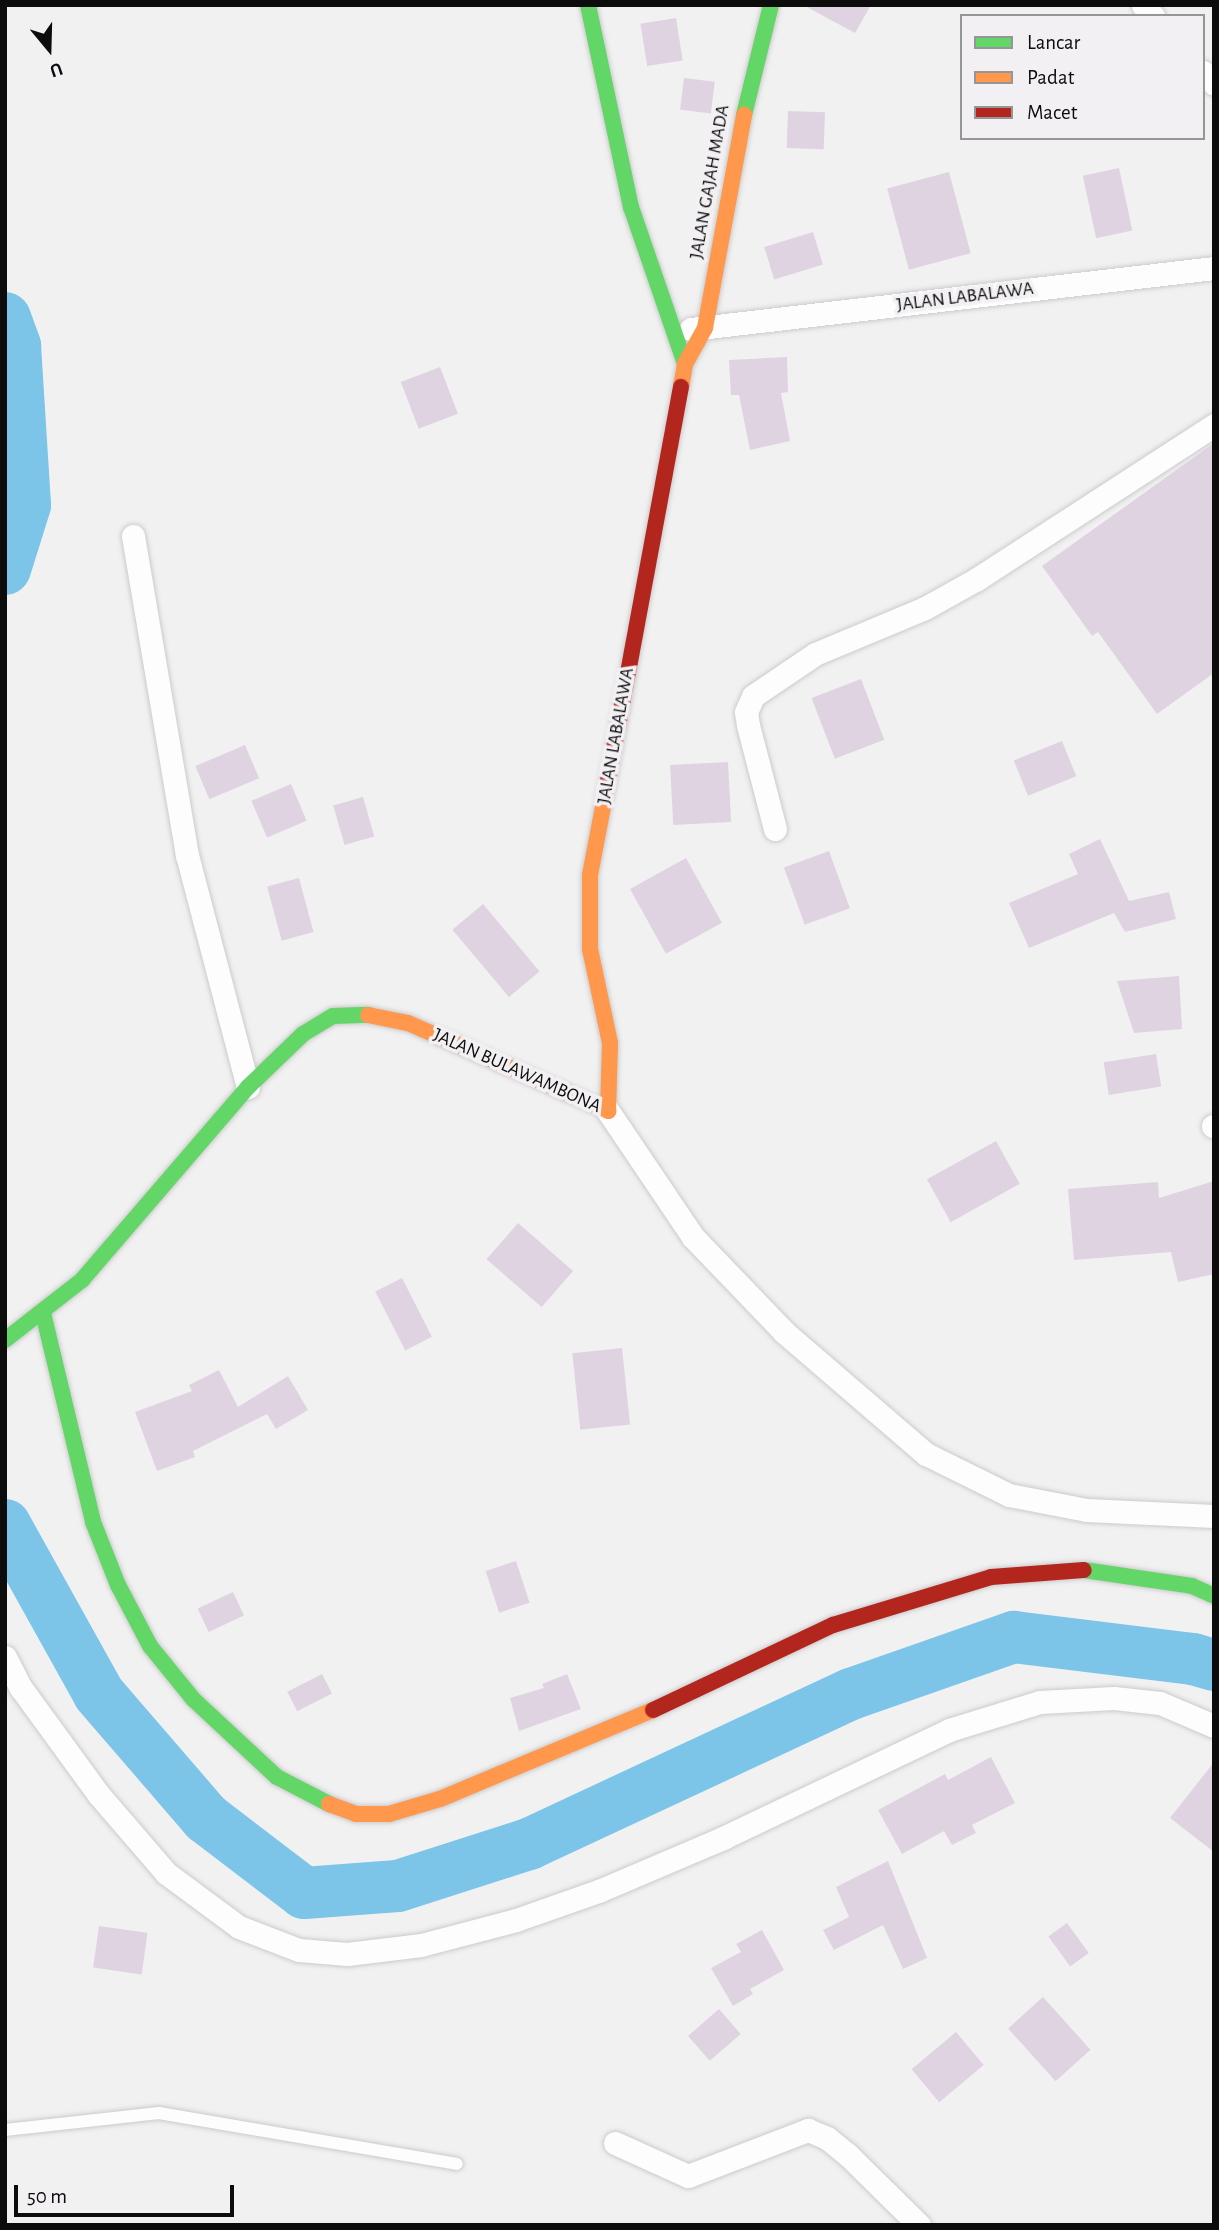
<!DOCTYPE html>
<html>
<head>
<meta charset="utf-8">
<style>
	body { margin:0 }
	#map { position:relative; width:1219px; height:2230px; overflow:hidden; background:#f2f1f2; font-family:"Alegreya Sans",sans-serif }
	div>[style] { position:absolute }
	.river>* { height:52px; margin:-26px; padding:0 26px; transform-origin:26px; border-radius:26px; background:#7cc4e8 }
	.building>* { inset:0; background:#dfd3e2; transform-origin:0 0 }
	.roads { filter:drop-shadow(0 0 2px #cccbcc) drop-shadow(0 0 2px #cccbcc) }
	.lane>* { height:12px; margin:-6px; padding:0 6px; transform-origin:6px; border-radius:6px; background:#fdfdfd }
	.street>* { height:23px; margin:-11.5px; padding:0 11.5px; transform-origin:11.5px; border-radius:11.5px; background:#fdfdfd }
	.fast>* { height:16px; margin:-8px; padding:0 8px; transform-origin:8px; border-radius:8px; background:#63d668 }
	.slow>* { height:16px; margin:-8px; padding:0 8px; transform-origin:8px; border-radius:8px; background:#ff974d }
	.jam>* { height:16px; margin:-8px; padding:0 8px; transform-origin:8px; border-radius:8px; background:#b3261e }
	span { translate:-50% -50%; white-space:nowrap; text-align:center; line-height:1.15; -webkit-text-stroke:7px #f2f0f3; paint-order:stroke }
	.street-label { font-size:19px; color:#0d0c0d }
	.frame { position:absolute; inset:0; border:7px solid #0d0c0d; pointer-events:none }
	.legend { position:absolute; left:960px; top:14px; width:245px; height:126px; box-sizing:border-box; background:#f2f0f3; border:2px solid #969597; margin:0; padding:9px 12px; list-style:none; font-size:21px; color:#0d0c0d }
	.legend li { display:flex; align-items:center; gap:14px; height:35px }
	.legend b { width:35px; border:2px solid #969597 }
	.north { position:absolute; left:14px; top:14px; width:70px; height:70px; -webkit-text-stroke:5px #f2f0f3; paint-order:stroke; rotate:161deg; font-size:19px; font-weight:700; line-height:28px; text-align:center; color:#0d0c0d }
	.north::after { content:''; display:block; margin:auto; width:24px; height:32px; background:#0d0c0d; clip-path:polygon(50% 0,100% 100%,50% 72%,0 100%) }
	.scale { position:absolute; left:14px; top:2185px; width:220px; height:32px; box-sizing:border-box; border:4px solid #0d0c0d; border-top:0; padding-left:9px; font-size:21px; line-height:24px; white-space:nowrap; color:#0d0c0d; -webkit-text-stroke:5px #f2f0f3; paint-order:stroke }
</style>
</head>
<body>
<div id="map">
	<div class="river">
		<i style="left:5px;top:318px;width:30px;rotate:70deg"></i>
		<i style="left:15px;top:346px;width:159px;rotate:86.4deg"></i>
		<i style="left:25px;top:505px;width:67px;rotate:107.4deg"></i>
		<i style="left:5px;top:1525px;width:193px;rotate:60.9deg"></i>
		<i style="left:99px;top:1694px;width:164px;rotate:49.2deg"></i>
		<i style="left:206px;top:1818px;width:123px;rotate:37.4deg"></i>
		<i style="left:304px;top:1893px;width:94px;rotate:-4.3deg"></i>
		<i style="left:398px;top:1886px;width:138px;rotate:-17.8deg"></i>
		<i style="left:529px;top:1844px;width:355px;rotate:-25deg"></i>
		<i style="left:851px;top:1694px;width:173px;rotate:-19.3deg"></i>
		<i style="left:1014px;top:1637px;width:180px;rotate:7deg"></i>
		<i style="left:1193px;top:1659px;width:22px;rotate:16deg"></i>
	</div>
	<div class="building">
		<i style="clip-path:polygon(803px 5px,871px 5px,855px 33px)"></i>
		<i style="left:676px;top:18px;width:43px;height:36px;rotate:81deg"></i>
		<i style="left:684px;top:78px;width:31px;height:32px;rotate:7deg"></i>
		<i style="left:788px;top:111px;width:37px;height:37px;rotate:2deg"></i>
		<i style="left:1119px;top:168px;width:64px;height:37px;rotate:78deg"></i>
		<i style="left:949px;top:172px;width:84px;height:64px;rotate:75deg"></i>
		<i style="left:813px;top:232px;width:34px;height:51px;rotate:73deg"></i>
		<i style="clip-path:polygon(787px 357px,788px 392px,781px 393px,790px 441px,750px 450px,739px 395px,731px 395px,729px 360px)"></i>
		<i style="left:440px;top:367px;width:50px;height:42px;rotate:69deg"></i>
		<i style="clip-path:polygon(1214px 443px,1214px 673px,1157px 714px,1098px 632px,1092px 636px,1042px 566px)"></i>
		<i style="left:861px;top:679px;width:65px;height:53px;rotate:69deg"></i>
		<i style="left:1062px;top:741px;width:38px;height:52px;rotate:68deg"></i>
		<i style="left:245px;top:745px;width:36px;height:54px;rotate:67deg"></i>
		<i style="left:728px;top:762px;width:60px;height:58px;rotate:87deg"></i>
		<i style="left:291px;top:784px;width:40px;height:43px;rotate:67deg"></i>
		<i style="left:363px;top:797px;width:41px;height:31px;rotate:74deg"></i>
		<i style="clip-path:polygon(1100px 839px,1129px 901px,1169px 892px,1176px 919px,1125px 932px,1114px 913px,1029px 948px,1009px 903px,1078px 874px,1069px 854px)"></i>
		<i style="left:829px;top:851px;width:61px;height:48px;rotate:70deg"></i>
		<i style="left:686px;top:858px;width:74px;height:64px;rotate:61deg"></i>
		<i style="left:299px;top:878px;width:56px;height:33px;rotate:75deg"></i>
		<i style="left:483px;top:904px;width:88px;height:40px;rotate:50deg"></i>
		<i style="clip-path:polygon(1179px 976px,1182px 1029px,1134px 1033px,1117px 981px)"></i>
		<i style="left:1156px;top:1054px;width:33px;height:53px;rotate:81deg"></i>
		<i style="left:996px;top:1141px;width:49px;height:79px;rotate:61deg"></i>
		<i style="clip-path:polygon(1214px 1181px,1214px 1274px,1178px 1282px,1171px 1252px,1074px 1260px,1068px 1189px,1158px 1182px,1159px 1198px)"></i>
		<i style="left:518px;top:1223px;width:73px;height:48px;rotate:41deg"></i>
		<i style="left:402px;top:1278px;width:66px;height:30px;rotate:63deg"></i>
		<i style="left:622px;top:1348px;width:77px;height:50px;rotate:84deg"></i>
		<i style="clip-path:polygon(219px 1370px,238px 1407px,288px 1376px,308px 1410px,276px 1429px,267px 1414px,193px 1451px,195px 1457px,157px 1471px,135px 1412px,192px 1391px,189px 1385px)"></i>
		<i style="left:516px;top:1561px;width:44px;height:32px;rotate:72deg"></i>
		<i style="left:233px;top:1592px;width:26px;height:39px;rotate:65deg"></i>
		<i style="left:322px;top:1674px;width:22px;height:39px;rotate:63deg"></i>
		<i style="clip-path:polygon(567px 1674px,581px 1709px,519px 1731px,510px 1698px,544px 1688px,542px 1684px)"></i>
		<i style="clip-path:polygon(991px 1757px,1015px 1803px,972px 1825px,976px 1833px,952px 1845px,944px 1831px,902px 1854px,878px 1810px,945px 1774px,948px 1780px)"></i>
		<i style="clip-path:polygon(1214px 1762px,1214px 1852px,1170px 1818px)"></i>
		<i style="clip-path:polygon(888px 1861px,927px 1958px,903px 1969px,883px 1925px,834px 1950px,823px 1930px,849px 1917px,836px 1887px)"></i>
		<i style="left:1067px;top:1923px;width:37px;height:23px;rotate:54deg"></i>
		<i style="left:99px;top:1926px;width:49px;height:42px;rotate:8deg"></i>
		<i style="clip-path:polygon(762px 1930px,784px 1970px,750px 1989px,753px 1994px,733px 2006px,711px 1968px,741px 1952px,736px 1944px)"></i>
		<i style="left:1043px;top:1997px;width:71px;height:47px;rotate:48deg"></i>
		<i style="left:719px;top:2009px;width:33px;height:41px;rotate:49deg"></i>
		<i style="left:956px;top:2032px;width:43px;height:58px;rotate:50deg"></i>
	</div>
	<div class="roads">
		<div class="lane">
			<i style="left:5px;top:2130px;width:155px;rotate:-6.3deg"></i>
			<i style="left:159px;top:2113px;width:302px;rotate:9.7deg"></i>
		</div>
		<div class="street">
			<i style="left:1143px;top:5px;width:15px;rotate:48deg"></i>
			<i style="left:1203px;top:72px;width:16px;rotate:47deg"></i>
			<i style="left:691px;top:329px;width:527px;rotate:-6.65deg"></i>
			<i style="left:133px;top:536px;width:324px;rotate:80.4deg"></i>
			<i style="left:187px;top:855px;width:240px;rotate:75.3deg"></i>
			<i style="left:775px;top:829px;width:107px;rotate:-104.6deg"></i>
			<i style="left:748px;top:725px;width:13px;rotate:-99deg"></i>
			<i style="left:746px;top:712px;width:17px;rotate:-66deg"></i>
			<i style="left:753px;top:696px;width:75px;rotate:-34.1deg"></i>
			<i style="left:815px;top:654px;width:119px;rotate:-22.7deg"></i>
			<i style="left:925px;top:608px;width:60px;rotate:-29.1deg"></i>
			<i style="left:977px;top:579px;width:283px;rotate:-33deg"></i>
			<i style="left:608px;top:1111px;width:152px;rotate:56deg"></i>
			<i style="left:693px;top:1237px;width:132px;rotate:46.2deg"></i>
			<i style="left:784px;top:1332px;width:187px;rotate:40.7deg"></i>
			<i style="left:926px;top:1454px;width:93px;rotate:26.3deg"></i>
			<i style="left:1009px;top:1495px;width:79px;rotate:10.9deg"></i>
			<i style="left:1087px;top:1510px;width:127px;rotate:2.7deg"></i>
			<i style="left:1213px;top:1126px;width:1px"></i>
			<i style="left:5px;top:1657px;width:35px;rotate:63deg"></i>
			<i style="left:21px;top:1688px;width:132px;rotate:53.9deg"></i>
			<i style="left:99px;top:1795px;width:103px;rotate:49.3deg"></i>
			<i style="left:166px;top:1873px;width:91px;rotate:36.5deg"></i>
			<i style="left:239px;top:1927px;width:64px;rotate:21deg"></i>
			<i style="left:299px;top:1950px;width:48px;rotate:4.8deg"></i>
			<i style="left:347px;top:1954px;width:75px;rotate:-6.9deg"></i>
			<i style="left:421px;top:1945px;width:98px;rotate:-14.7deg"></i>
			<i style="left:516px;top:1920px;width:90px;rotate:-19.4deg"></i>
			<i style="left:601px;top:1890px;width:133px;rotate:-23.1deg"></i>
			<i style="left:723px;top:1838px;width:250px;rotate:-25.5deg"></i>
			<i style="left:949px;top:1730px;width:95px;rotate:-17.1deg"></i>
			<i style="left:1040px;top:1702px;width:74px;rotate:-3.1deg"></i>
			<i style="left:1114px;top:1698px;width:46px;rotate:6.2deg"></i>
			<i style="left:1160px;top:1703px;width:59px;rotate:23.1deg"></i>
			<i style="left:615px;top:2143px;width:80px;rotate:24.3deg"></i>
			<i style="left:688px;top:2176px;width:129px;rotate:-21deg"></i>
			<i style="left:808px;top:2130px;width:21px;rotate:23deg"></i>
			<i style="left:827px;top:2138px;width:27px;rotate:39deg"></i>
			<i style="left:848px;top:2155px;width:100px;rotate:44.6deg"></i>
		</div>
		<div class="fast">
			<i style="left:588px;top:5px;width:207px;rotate:78deg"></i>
			<i style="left:631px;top:207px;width:166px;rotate:71deg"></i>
			<i style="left:744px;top:115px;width:113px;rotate:-76.2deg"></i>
			<i style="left:43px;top:1313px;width:215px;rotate:76.5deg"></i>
			<i style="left:93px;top:1522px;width:68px;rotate:68.4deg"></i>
			<i style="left:118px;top:1585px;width:69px;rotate:62.3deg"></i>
			<i style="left:150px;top:1646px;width:68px;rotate:50.9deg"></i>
			<i style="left:193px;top:1699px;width:115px;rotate:42.9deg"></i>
			<i style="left:277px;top:1777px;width:59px;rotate:27.4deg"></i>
			<i style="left:5px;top:1340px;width:98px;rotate:-37.9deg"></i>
			<i style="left:82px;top:1280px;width:255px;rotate:-49.3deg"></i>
			<i style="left:248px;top:1087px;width:76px;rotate:-43.9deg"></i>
			<i style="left:303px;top:1034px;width:35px;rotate:-31deg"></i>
			<i style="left:333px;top:1016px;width:35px;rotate:-2deg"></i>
			<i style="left:1084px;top:1570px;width:109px;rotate:8.4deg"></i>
			<i style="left:1192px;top:1586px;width:24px;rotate:24deg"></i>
		</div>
		<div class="slow">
			<i style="left:681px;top:387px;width:23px;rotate:-80deg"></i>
			<i style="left:685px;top:364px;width:41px;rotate:-60.9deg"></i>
			<i style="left:705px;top:328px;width:217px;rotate:-79.6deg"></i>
			<i style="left:368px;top:1015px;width:41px;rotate:11.3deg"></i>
			<i style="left:408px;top:1023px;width:219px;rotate:23.7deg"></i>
			<i style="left:608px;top:1111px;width:68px;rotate:-88.3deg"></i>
			<i style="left:610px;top:1043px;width:96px;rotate:-102deg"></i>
			<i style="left:590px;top:949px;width:74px;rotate:-90deg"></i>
			<i style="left:590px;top:875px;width:91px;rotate:-79.2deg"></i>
			<i style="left:329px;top:1804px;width:29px;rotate:20deg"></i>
			<i style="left:356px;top:1814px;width:33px"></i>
			<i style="left:389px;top:1814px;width:53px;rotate:-16.4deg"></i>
			<i style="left:440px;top:1799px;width:231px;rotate:-22.7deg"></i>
		</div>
		<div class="jam">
			<i style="left:607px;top:786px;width:406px;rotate:-79.5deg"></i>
			<i style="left:653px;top:1710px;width:199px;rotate:-25.3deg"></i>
			<i style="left:833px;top:1625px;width:165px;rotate:-16.9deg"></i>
			<i style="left:991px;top:1577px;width:93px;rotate:-4.3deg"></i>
		</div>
	</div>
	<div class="street-label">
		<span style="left:710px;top:182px;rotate:-80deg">JALAN GAJAH MADA</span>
		<span style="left:965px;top:297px;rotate:-7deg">JALAN LABALAWA</span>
		<span style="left:616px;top:736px;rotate:-80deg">JALAN LABALAWA</span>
		<span style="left:517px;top:1071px;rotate:24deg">JALAN BULAWAMBONA</span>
	</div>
	<div class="frame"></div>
	<ul class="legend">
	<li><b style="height:9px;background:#63d668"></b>Lancar</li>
	<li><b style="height:9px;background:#ff974d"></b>Padat</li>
	<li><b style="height:9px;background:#b3261e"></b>Macet</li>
	</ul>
	<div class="north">U</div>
	<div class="scale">50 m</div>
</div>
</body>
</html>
